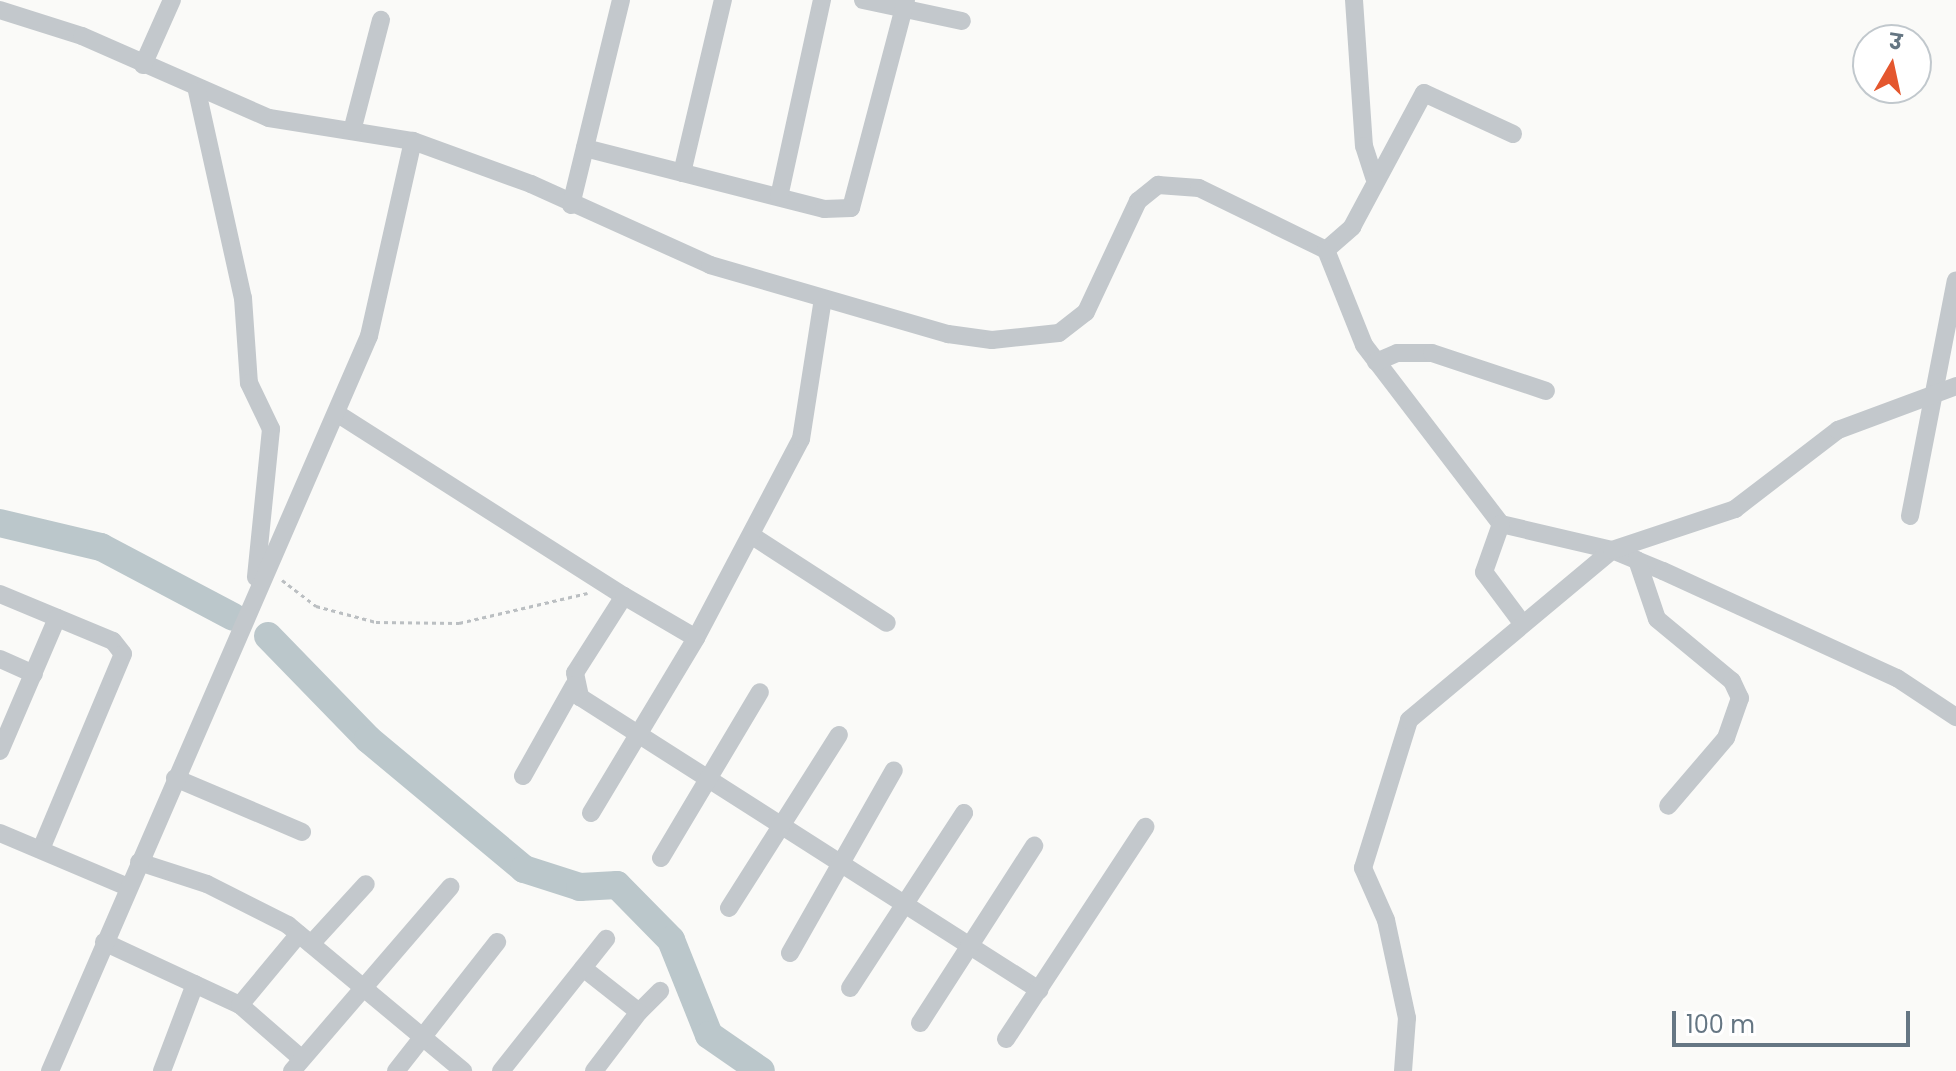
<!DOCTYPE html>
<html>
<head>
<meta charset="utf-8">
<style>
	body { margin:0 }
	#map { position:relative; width:1956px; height:1071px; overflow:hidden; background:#fafaf8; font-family:Poppins,"Noto Sans Devanagari",sans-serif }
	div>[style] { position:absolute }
	.river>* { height:28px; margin:-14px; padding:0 14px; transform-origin:14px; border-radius:14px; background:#bbc7cb }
	.path>* { height:3px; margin-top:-1.5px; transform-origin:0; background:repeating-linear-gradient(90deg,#bbbfc2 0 4px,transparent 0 8px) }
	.minor>* { height:18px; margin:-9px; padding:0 9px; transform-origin:9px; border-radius:9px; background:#c3c8cc }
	span { translate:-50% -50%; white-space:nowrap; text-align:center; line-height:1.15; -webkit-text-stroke:8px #fff; paint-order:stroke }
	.north { position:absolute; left:1852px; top:24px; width:80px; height:80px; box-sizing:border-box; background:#fff; border:2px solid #c1c8cd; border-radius:50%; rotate:9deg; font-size:22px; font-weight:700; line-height:32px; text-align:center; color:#657683 }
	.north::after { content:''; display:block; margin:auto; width:28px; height:36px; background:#e4572e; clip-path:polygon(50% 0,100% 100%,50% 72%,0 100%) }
	.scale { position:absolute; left:1672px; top:1011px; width:238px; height:36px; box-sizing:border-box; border:4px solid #657683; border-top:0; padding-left:10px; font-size:24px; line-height:28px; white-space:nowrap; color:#657683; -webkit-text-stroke:6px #fff; paint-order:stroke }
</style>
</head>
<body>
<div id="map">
	<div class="river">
		<i style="left:0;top:523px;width:104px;rotate:13.4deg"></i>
		<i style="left:101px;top:547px;width:149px;rotate:27.9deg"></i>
		<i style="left:268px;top:636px;width:144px;rotate:45.8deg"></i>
		<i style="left:368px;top:739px;width:203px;rotate:39.8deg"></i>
		<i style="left:524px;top:869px;width:59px;rotate:17.8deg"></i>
		<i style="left:580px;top:887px;width:37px;rotate:-3deg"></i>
		<i style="left:617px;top:885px;width:77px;rotate:45.5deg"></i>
		<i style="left:671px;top:940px;width:102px;rotate:68.2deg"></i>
		<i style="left:709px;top:1035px;width:63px;rotate:34.7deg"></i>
	</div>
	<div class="path">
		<i style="left:282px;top:580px;width:43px;rotate:37.4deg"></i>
		<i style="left:316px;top:606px;width:62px;rotate:14.9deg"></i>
		<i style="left:376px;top:622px;width:83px;rotate:0.7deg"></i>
		<i style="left:459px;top:623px;width:132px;rotate:-13.1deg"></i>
	</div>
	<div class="minor">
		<i style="left:863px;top:0;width:101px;rotate:12deg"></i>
		<i style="left:1354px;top:0;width:146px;rotate:86.1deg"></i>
		<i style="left:1364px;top:146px;width:33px;rotate:72deg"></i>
		<i style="left:0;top:10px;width:86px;rotate:17.6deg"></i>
		<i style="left:82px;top:36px;width:204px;rotate:23.7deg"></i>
		<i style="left:269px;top:118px;width:146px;rotate:9.1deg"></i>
		<i style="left:413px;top:141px;width:126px;rotate:20deg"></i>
		<i style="left:531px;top:184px;width:196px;rotate:24.3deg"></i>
		<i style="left:710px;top:265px;width:248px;rotate:16.2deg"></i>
		<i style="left:948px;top:334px;width:44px;rotate:7.8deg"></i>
		<i style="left:992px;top:340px;width:67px;rotate:-6deg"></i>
		<i style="left:1059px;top:333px;width:34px;rotate:-38deg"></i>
		<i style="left:1086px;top:312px;width:123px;rotate:-64.9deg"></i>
		<i style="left:1138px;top:201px;width:26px;rotate:-39deg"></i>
		<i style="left:1158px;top:185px;width:41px;rotate:4.2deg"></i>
		<i style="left:1199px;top:188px;width:141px;rotate:26deg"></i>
		<i style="left:1326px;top:250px;width:102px;rotate:68.2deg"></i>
		<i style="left:1364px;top:345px;width:225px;rotate:52.6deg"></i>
		<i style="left:1501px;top:524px;width:114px;rotate:13.2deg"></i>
		<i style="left:1612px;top:550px;width:55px;rotate:22.4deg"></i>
		<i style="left:1663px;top:571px;width:257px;rotate:24.6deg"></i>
		<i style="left:1897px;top:678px;width:71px;rotate:33.5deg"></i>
		<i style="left:143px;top:65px;width:71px;rotate:-66deg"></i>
		<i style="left:197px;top:91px;width:212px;rotate:77.5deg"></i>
		<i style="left:243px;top:298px;width:85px;rotate:86deg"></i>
		<i style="left:249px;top:383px;width:51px;rotate:64.4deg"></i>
		<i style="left:271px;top:429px;width:149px;rotate:95.8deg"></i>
		<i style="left:352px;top:131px;width:115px;rotate:-75.4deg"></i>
		<i style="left:585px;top:148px;width:247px;rotate:14.3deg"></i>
		<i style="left:824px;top:209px;width:27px;rotate:-2deg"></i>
		<i style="left:851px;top:208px;width:215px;rotate:-75.2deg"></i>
		<i style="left:682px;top:173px;width:178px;rotate:-76.7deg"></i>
		<i style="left:779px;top:197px;width:202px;rotate:-77.7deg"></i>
		<i style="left:571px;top:205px;width:211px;rotate:-76.3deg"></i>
		<i style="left:1326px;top:250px;width:35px;rotate:-41deg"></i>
		<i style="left:1352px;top:227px;width:152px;rotate:-61.8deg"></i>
		<i style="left:1424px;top:93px;width:98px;rotate:24.7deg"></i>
		<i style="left:1376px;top:362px;width:23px;rotate:-23deg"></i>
		<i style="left:1397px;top:353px;width:35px"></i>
		<i style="left:1432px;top:353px;width:120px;rotate:18.4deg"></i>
		<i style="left:338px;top:414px;width:339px;rotate:32.5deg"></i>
		<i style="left:624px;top:596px;width:91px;rotate:122.5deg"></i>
		<i style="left:575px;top:673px;width:25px;rotate:78deg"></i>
		<i style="left:580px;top:697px;width:545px;rotate:32.55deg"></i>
		<i style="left:1910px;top:516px;width:240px;rotate:-79deg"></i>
		<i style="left:1501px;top:524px;width:51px;rotate:109.5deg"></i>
		<i style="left:1484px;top:572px;width:64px;rotate:53.3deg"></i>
		<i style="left:754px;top:537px;width:158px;rotate:32.9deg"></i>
		<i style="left:1637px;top:560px;width:62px;rotate:71.3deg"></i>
		<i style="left:1657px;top:619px;width:97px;rotate:39.6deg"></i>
		<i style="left:1732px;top:681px;width:19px;rotate:65deg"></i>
		<i style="left:1740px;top:698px;width:42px;rotate:109.3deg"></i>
		<i style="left:1726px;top:738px;width:89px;rotate:130.5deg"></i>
		<i style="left:0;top:594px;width:122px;rotate:22.6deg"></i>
		<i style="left:113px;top:641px;width:16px;rotate:52deg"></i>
		<i style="left:123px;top:654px;width:212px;rotate:112.8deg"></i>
		<i style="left:624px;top:596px;width:83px;rotate:30.3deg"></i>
		<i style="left:696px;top:638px;width:225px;rotate:-62.2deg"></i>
		<i style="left:801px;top:439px;width:142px;rotate:-81.1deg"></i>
		<i style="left:0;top:659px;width:37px;rotate:24deg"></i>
		<i style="left:0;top:751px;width:145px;rotate:-66.8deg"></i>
		<i style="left:523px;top:776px;width:104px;rotate:-60.7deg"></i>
		<i style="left:175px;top:778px;width:138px;rotate:23deg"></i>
		<i style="left:591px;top:813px;width:204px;rotate:-59deg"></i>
		<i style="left:0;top:833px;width:139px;rotate:22.9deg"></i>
		<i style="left:661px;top:858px;width:193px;rotate:-59.2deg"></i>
		<i style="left:139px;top:862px;width:71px;rotate:17.9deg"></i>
		<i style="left:207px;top:884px;width:91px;rotate:26.8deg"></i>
		<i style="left:288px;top:925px;width:228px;rotate:39.8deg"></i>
		<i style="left:729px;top:908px;width:205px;rotate:-57.6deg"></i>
		<i style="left:104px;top:942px;width:150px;rotate:24.9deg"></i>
		<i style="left:240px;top:1005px;width:82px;rotate:41.1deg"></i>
		<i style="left:311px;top:944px;width:81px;rotate:-47.5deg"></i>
		<i style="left:790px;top:953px;width:210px;rotate:-60.4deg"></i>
		<i style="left:583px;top:968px;width:71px;rotate:38.2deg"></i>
		<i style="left:639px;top:1012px;width:30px;rotate:-45deg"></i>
		<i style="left:850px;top:988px;width:209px;rotate:-56.9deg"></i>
		<i style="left:240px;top:1005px;width:92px;rotate:-50.3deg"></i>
		<i style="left:920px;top:1023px;width:211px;rotate:-57.2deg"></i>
		<i style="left:1006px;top:1039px;width:254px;rotate:-56.7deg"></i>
		<i style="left:50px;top:1071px;width:801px;rotate:-66.54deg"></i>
		<i style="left:369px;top:336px;width:200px;rotate:-77.3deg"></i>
		<i style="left:162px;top:1071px;width:93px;rotate:-69.2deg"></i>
		<i style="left:292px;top:1071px;width:243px;rotate:-49.3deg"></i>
		<i style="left:396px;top:1071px;width:164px;rotate:-51.9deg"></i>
		<i style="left:501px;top:1071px;width:169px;rotate:-51.5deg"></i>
		<i style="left:594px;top:1071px;width:74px;rotate:-52.7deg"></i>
		<i style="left:1403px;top:1071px;width:53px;rotate:-85.7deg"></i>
		<i style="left:1407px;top:1018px;width:100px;rotate:-102.1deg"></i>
		<i style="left:1386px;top:920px;width:57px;rotate:-113.9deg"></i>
		<i style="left:1363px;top:868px;width:155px;rotate:-72.7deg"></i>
		<i style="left:1409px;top:720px;width:265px;rotate:-39.9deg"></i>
		<i style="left:1612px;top:550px;width:130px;rotate:-18.4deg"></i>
		<i style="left:1735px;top:509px;width:130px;rotate:-37.5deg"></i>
		<i style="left:1838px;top:430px;width:126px;rotate:-20.4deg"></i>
	</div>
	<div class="north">उ</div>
	<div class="scale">100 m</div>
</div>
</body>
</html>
